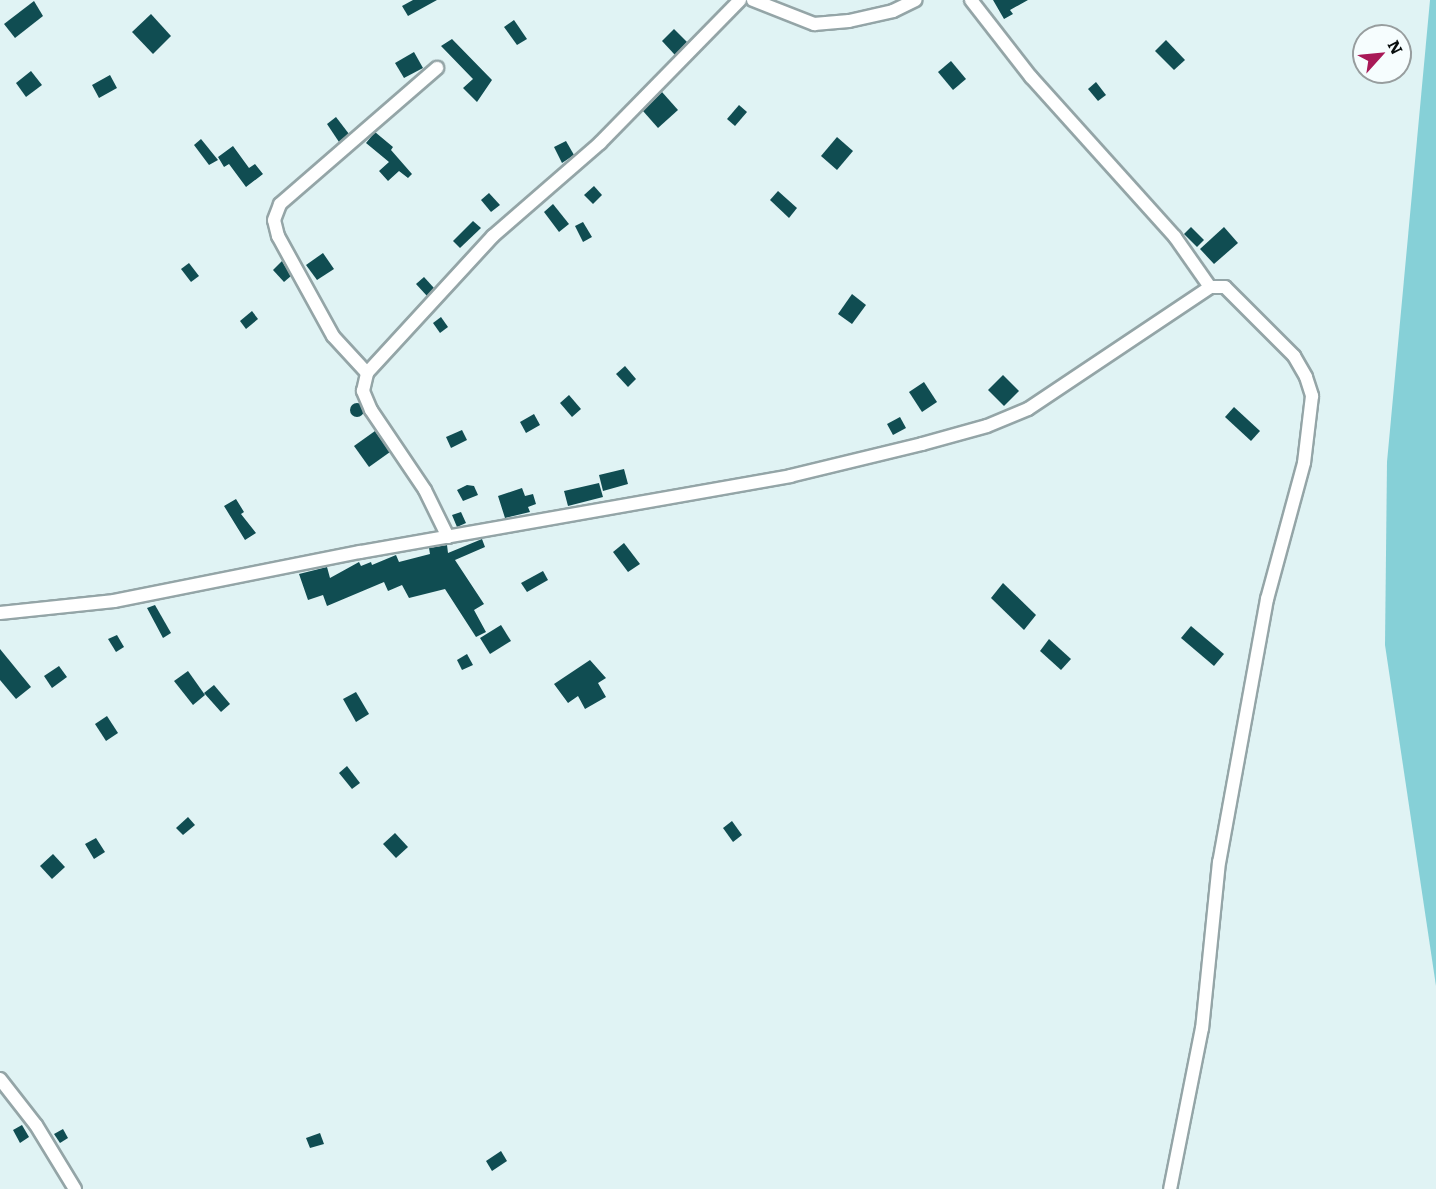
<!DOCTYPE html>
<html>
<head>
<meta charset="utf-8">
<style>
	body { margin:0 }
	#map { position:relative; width:1436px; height:1189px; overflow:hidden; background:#e0f3f4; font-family:Literata,serif }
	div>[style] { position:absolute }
	.water>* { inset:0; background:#86d0d7 }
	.building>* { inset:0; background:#104d52 }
	.round { border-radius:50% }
	.roads { filter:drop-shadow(2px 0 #94a5a7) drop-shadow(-2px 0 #94a5a7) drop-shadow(0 2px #94a5a7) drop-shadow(0 -2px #94a5a7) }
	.minor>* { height:12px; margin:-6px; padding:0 6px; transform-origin:6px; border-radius:6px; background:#fff }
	span { translate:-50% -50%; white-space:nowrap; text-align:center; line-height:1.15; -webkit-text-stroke:6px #f6fdfe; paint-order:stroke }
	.north { position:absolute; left:1352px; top:24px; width:60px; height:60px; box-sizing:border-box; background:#f6fdfe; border:2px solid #979d9e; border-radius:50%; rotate:63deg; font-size:16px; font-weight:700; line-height:24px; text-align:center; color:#080e0e }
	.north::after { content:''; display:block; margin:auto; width:21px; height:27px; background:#a81957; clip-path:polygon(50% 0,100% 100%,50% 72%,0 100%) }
</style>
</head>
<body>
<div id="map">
	<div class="water">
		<i style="clip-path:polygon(1430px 0,1436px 0,1436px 986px,1385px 645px,1387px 462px)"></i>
	</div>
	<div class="building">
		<i style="clip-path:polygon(413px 0,437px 0,408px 16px,402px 6px)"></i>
		<i style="clip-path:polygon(993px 0,1028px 0,1010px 10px,1013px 14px,1004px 19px)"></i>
		<i style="clip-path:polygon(34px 1px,43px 16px,15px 38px,4px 24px)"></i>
		<i style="clip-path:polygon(151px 14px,171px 36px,153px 54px,132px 32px)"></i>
		<i style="clip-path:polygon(514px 20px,527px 39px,517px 45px,504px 27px)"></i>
		<i style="clip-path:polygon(674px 29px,687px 42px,675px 55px,662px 41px)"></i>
		<i style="clip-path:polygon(452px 39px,492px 80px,477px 102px,463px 88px,473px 79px,441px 46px)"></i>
		<i style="clip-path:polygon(1166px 40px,1185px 60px,1174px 70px,1155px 51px)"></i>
		<i style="clip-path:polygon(414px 52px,423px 68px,404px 78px,395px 63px)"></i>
		<i style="clip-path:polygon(951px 61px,966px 79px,953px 90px,938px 72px)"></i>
		<i style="clip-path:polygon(31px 71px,42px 85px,26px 97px,16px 83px)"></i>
		<i style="clip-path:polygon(110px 75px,117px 88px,99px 98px,92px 85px)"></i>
		<i style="clip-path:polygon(1096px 82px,1106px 95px,1098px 101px,1088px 89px)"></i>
		<i style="clip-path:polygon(662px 92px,678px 110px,658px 128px,643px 111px)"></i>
		<i style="clip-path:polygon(739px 105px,747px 112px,735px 126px,727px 119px)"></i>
		<i style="clip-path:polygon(336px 117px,349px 134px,339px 142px,327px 124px)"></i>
		<i style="clip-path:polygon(375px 132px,393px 147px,391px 150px,412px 174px,408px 178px,399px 171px,388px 181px,379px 171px,389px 162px,366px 143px)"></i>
		<i style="clip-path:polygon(837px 137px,853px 151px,837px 170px,821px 156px)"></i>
		<i style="clip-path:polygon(201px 139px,218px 160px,209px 165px,194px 145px)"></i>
		<i style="clip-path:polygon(566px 141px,574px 155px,562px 163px,554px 147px)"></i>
		<i style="clip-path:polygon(233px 146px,249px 168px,255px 164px,263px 174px,246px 187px,229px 164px,224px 167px,218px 157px)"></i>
		<i style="clip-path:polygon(594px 186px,602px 195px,593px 204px,584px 195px)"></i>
		<i style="clip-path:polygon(778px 191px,797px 208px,789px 218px,770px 200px)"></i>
		<i style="clip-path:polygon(489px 193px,500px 205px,491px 212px,481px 200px)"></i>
		<i style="clip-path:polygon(553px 204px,569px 224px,559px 232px,544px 212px)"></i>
		<i style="clip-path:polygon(473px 221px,481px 228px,460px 248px,453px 241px)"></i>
		<i style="clip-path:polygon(583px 222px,592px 237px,583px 242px,575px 226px)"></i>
		<i style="clip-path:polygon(1191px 227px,1204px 240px,1197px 247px,1184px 234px)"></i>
		<i style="clip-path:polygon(1224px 227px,1238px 243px,1214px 264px,1200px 249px)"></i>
		<i style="clip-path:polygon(323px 253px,334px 269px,317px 280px,306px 265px)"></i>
		<i style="clip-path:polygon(282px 261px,291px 276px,284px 282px,273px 270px)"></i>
		<i style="clip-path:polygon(189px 263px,199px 276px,191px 282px,181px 269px)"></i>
		<i style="clip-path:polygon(424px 277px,434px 288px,427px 296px,416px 284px)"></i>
		<i style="clip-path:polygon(852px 294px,866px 305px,852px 324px,838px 314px)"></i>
		<i style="clip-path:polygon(252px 311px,258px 319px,246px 329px,240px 321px)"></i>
		<i style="clip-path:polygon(441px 317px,448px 327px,440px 333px,433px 323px)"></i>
		<i style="clip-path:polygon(625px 366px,636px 379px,628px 387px,616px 374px)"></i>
		<i style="clip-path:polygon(1003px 375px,1019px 391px,1004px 406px,988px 390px)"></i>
		<i style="clip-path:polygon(924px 382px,937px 402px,922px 412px,909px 392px)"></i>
		<i style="clip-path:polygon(569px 395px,581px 409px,572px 417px,560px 403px)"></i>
		<i class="round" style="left:350px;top:403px;width:14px;height:14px"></i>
		<i style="clip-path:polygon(1234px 407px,1260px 431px,1251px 441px,1225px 417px)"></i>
		<i style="clip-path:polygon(534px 414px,540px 425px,526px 433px,520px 422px)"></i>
		<i style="clip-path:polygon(900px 417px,906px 428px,893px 435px,887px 424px)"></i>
		<i style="clip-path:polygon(462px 430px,467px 440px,451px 448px,446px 437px)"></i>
		<i style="clip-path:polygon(375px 431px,390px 452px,369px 467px,354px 446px)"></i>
		<i style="clip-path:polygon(624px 469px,628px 484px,603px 491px,599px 475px)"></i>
		<i style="clip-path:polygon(599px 483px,603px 497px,568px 506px,564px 491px)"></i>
		<i style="clip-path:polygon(467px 485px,474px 486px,478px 495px,463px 501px,457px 490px)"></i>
		<i style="clip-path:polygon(522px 488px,525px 496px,533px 494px,536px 504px,528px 507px,530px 512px,505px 518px,498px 496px)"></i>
		<i style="clip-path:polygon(236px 499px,244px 512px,241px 514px,256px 533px,245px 540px,224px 506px)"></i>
		<i style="clip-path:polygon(461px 512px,466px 523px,457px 527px,452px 515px)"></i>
		<i style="clip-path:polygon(482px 539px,485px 547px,455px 560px,484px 604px,474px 610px,486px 632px,476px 637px,445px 589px,409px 598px,402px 585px,388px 591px,384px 582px,327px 606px,323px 595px,308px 600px,299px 574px,327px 567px,330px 578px,359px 562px,361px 566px,371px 562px,372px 565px,396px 555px,399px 562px,430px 554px,429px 548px,447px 545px,448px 553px)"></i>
		<i style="clip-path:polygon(624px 543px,640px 564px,628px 572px,613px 552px)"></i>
		<i style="clip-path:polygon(543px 571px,548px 580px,527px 592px,521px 583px)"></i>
		<i style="clip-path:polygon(1003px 583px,1036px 615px,1024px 630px,991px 598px)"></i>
		<i style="clip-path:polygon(155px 605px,171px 633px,163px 638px,147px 608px)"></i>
		<i style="clip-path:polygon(501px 625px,511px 641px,490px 654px,480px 638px)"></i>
		<i style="clip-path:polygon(1191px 626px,1224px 654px,1214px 666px,1181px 638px)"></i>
		<i style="clip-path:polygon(117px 635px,124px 647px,116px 652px,108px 639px)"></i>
		<i style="clip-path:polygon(1049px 639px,1071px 659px,1061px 670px,1040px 651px)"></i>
		<i style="clip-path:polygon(0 649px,31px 687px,16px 699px,0 680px)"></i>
		<i style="clip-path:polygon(467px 654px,473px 665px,462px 670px,457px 660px)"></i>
		<i style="clip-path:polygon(590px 660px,606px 678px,598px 683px,606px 697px,585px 709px,578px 696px,568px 703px,554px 684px)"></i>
		<i style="clip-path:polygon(59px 666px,67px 677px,52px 688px,44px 676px)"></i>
		<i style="clip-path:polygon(188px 671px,205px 695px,193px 705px,174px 681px)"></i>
		<i style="clip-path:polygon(214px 685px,230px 704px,221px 712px,204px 693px)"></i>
		<i style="clip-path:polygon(356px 692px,369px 714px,356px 722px,343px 699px)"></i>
		<i style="clip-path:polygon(107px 716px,118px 733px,106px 741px,95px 724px)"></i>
		<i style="clip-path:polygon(347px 766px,360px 783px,352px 789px,339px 773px)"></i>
		<i style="clip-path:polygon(188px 817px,195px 825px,183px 835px,176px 828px)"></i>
		<i style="clip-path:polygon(732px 821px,742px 835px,733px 842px,723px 828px)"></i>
		<i style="clip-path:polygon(395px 833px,408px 847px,396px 858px,383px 844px)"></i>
		<i style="clip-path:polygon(96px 838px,105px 852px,94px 859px,85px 844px)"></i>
		<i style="clip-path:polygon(53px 854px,65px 867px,52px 879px,40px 866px)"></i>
		<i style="clip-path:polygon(22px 1125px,29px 1137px,20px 1143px,13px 1130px)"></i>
		<i style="clip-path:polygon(63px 1129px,68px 1138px,60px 1143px,54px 1134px)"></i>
		<i style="clip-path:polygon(320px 1133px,324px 1144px,310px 1148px,306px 1138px)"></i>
		<i style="clip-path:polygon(501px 1151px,507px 1161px,492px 1171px,486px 1161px)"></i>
	</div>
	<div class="roads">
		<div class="minor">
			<i style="left:753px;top:0;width:66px;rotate:21.5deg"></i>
			<i style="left:814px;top:24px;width:35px;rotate:-5deg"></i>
			<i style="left:849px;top:21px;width:45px;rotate:-12.8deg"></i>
			<i style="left:893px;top:11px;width:25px;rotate:-26deg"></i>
			<i style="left:971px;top:0;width:98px;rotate:52.1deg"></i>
			<i style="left:1031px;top:77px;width:215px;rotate:48deg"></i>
			<i style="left:1175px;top:237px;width:61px;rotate:55deg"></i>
			<i style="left:367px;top:373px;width:50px;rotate:-132.6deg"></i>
			<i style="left:333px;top:336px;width:114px;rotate:-118.8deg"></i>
			<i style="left:278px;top:236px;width:16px;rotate:-104deg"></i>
			<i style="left:274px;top:220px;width:17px;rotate:-69deg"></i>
			<i style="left:280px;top:204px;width:208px;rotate:-40.9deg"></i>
			<i style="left:448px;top:537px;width:52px;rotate:-116.1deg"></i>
			<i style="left:425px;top:490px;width:97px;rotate:-124deg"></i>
			<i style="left:371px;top:410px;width:21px;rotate:-113deg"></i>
			<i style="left:363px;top:391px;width:18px;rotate:-77deg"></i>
			<i style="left:367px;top:373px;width:186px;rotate:-47.4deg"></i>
			<i style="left:493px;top:236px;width:142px;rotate:-41deg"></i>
			<i style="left:600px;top:143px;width:200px;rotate:-45.6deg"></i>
			<i style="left:0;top:613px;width:115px;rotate:-6deg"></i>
			<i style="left:114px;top:601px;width:251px;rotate:-11.3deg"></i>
			<i style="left:360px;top:552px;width:437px;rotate:-10deg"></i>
			<i style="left:790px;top:476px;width:136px;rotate:-13.6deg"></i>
			<i style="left:922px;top:444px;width:67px;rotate:-15.5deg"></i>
			<i style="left:987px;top:426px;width:44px;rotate:-22.5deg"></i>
			<i style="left:1028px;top:409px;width:219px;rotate:-33.8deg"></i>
			<i style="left:1210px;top:287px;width:15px"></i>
			<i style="left:1225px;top:287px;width:98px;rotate:45deg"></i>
			<i style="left:1294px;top:356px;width:24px;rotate:60deg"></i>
			<i style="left:1306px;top:377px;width:20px;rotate:72deg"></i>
			<i style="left:1312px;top:396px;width:67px;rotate:96.8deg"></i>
			<i style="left:1304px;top:463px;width:141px;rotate:105.2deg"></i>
			<i style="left:1267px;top:599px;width:267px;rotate:100.3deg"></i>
			<i style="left:1219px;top:862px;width:167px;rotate:95.8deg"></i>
			<i style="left:1202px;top:1028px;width:164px;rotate:101.2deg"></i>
			<i style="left:0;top:1079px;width:58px;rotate:52deg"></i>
			<i style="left:36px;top:1125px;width:75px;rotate:58.6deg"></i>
		</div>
	</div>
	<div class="north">N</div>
</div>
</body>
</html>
